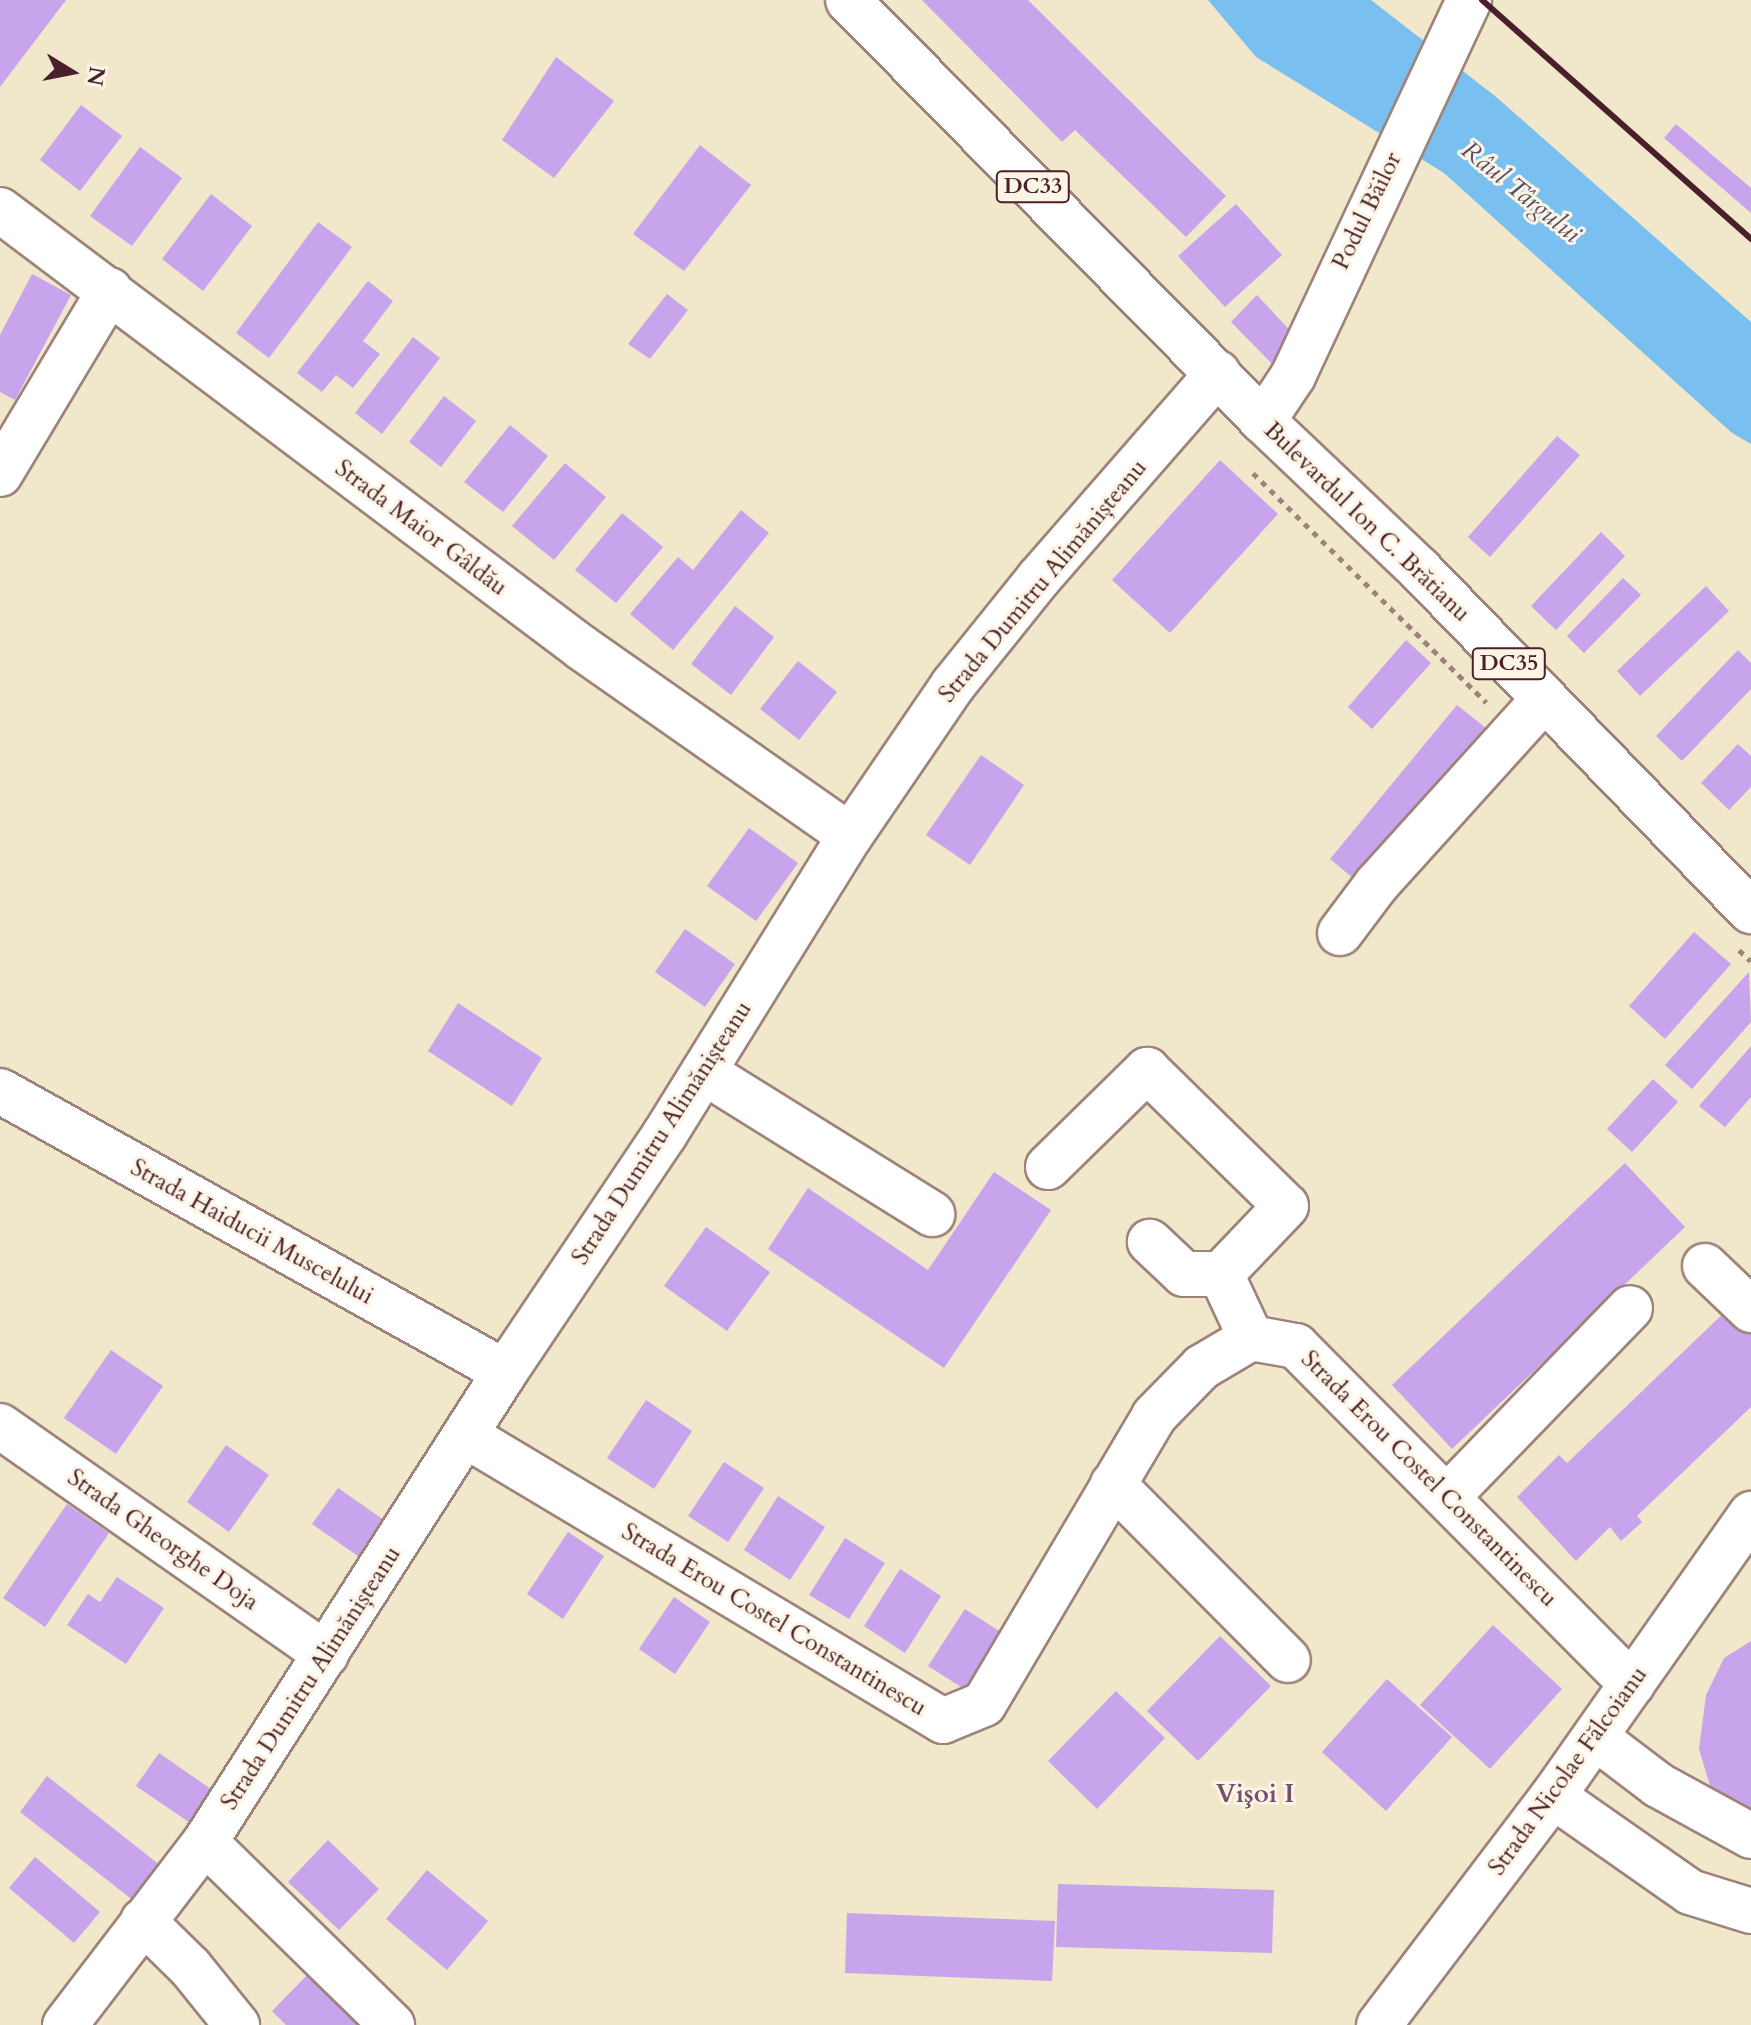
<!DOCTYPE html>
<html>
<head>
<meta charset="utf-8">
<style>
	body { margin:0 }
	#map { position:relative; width:1751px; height:2025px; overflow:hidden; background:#f1e7ca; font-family:Cardo,serif }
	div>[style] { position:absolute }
	.water>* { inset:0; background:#79c0f1 }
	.building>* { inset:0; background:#c8a4ec }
	.path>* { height:5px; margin-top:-2.5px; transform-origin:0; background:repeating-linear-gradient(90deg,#9e837a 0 6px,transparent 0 12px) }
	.roads { filter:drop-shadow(2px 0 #9e837a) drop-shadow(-2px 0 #9e837a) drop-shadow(0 2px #9e837a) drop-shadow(0 -2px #9e837a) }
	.minor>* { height:44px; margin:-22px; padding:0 22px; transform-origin:22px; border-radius:22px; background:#fff }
	.highway>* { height:44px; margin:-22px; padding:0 22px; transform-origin:22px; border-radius:22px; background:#fff }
	.rail>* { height:6px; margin:-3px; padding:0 3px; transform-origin:3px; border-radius:3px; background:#4a1f2b }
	span { translate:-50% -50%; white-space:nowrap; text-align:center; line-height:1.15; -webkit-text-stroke:6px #fcf5e5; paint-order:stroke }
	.shield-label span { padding:2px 6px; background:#fcf5e5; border:2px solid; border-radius:6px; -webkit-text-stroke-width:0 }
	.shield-label { font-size:22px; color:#4a1f2b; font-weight:700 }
	.street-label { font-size:24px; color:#4a1f2b }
	.water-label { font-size:26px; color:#584f66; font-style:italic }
	.neighbourhood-label { font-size:26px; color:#764e6f; font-weight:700 }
	.north { position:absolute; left:32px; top:32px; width:80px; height:80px; -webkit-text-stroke:6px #fcf5e5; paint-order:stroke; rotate:100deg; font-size:22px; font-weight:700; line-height:32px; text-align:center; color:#4a1f2b }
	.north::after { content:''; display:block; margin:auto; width:28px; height:36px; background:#4a1f2b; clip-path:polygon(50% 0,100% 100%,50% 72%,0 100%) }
</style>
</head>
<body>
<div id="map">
	<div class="water">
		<i style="clip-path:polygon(1208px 0,1371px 0,1495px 96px,1751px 322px,1751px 444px,1732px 433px,1444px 173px,1256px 57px)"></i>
	</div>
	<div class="building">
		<i style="clip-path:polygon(0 0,66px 0,0 87px)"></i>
		<i style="clip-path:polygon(922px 0,1028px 0,1226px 196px,1186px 237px,1075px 130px,1062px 142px)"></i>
		<i style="clip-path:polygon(556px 57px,614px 101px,554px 178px,502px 140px)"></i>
		<i style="clip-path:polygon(81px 105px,122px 136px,80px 191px,40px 160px)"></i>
		<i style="clip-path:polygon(1676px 124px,1751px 188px,1751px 213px,1664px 138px)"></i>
		<i style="clip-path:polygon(700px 145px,751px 185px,684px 271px,633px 234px)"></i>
		<i style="clip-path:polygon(140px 147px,182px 178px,132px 246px,90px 216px)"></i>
		<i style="clip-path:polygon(211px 194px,252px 226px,203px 291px,162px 259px)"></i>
		<i style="clip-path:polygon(1236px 204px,1282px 255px,1225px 307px,1178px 256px)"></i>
		<i style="clip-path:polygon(318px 222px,352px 247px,269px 358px,236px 333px)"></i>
		<i style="clip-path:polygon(32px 274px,71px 295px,15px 400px,0 392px,0 335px)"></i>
		<i style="clip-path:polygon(368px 281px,393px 301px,363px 341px,380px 354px,353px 388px,336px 375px,322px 392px,297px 373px)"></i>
		<i style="clip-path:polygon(667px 294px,688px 310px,650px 359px,628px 344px)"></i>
		<i style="clip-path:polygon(1257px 295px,1298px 339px,1279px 371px,1231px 322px)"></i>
		<i style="clip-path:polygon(413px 337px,440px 358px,382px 434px,355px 413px)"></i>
		<i style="clip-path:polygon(444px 396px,476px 421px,441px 467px,409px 442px)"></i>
		<i style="clip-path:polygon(510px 425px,548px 456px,503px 512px,464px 482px)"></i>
		<i style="clip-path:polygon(1557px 436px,1580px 455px,1490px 557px,1468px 537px)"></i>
		<i style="clip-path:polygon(1220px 460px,1278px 514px,1170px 633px,1112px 580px)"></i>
		<i style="clip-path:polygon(565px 463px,606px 497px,554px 560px,512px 526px)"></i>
		<i style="clip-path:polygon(741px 510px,769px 533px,673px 650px,630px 614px,678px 557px,693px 570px)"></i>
		<i style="clip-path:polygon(622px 513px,663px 547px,616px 603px,575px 570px)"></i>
		<i style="clip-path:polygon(1601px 532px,1625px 556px,1556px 630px,1531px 606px)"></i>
		<i style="clip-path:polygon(1623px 578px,1641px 595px,1584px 653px,1567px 636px)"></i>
		<i style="clip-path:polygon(1706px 586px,1729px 611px,1640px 696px,1617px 671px)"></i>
		<i style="clip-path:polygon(735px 606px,774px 637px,731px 695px,691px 664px)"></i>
		<i style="clip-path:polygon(1406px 640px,1431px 663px,1372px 729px,1348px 707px)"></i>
		<i style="clip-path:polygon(1738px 650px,1751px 663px,1751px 689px,1682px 761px,1656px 736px)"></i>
		<i style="clip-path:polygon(798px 661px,837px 692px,799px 740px,760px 709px)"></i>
		<i style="clip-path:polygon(1457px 705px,1487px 729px,1360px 884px,1330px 859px)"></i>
		<i style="clip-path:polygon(1738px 744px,1751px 756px,1751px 787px,1729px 810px,1701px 783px)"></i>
		<i style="clip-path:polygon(981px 755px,1024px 785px,970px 865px,926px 835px)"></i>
		<i style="clip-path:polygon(749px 828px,798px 863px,756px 921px,707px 886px)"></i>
		<i style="clip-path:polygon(685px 929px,735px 964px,705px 1007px,655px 972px)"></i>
		<i style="clip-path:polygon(1694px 932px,1731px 964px,1665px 1039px,1629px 1006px)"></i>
		<i style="clip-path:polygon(1749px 972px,1751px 1022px,1692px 1089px,1665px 1065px)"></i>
		<i style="clip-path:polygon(458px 1003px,542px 1058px,512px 1106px,428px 1051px)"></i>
		<i style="clip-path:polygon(1751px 1046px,1751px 1097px,1725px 1127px,1699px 1106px)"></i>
		<i style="clip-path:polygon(1653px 1079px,1678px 1102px,1632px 1152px,1607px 1129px)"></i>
		<i style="clip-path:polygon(1625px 1163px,1685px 1227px,1452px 1449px,1392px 1385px)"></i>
		<i style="clip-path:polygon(994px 1172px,1051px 1210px,944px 1368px,768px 1249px,808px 1188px,928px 1270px)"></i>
		<i style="clip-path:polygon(706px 1227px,770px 1272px,727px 1331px,664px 1286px)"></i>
		<i style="clip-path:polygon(1728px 1309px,1751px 1333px,1751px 1407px,1637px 1516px,1642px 1522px,1621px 1541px,1610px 1527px,1576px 1561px,1517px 1497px,1559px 1455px,1567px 1463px)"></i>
		<i style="clip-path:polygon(111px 1350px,163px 1386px,116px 1454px,64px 1418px)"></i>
		<i style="clip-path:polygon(646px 1400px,692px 1431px,654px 1489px,607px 1458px)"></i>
		<i style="clip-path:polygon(226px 1445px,269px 1475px,229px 1532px,187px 1502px)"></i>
		<i style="clip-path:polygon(724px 1462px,764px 1488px,728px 1542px,688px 1516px)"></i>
		<i style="clip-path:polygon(338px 1488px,394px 1527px,368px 1563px,312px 1524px)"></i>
		<i style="clip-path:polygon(778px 1496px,825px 1527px,790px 1580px,744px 1550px)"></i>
		<i style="clip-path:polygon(67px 1504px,109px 1533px,45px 1627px,3px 1598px)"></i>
		<i style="clip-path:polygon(568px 1532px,604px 1556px,563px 1619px,527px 1594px)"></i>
		<i style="clip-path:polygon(845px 1538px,885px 1563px,849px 1619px,809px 1595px)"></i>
		<i style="clip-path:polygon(900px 1569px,941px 1596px,905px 1653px,864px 1626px)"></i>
		<i style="clip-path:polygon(117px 1577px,164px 1608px,126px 1664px,67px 1625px,88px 1594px,100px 1602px)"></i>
		<i style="clip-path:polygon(674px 1597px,710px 1622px,675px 1674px,639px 1649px)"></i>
		<i style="clip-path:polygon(965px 1609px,1010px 1638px,974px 1695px,928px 1666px)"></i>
		<i style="clip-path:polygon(1493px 1625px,1562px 1689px,1490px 1769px,1420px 1705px)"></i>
		<i style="clip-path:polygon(1220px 1636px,1271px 1686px,1198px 1761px,1147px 1711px)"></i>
		<i style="clip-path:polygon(1751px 1641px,1751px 1821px,1711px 1789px,1699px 1749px,1706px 1695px,1724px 1658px)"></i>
		<i style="clip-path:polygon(1387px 1679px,1452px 1737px,1386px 1811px,1322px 1752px)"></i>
		<i style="clip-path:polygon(1116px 1691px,1165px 1738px,1097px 1809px,1048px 1761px)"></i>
		<i style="clip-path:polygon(159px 1753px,224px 1798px,202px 1831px,136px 1786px)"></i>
		<i style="clip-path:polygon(47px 1776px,161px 1866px,134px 1901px,20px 1812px)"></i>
		<i style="clip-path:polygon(328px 1840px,379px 1889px,339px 1930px,288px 1882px)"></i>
		<i style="clip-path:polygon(35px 1857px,100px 1912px,74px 1943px,9px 1888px)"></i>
		<i style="clip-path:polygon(427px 1870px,488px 1921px,447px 1970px,386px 1919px)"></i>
		<i style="clip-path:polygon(1058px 1884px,1274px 1890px,1272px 1953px,1056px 1947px)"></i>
		<i style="clip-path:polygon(847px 1913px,1055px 1921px,1052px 1981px,845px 1973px)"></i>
		<i style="clip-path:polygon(313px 1969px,364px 2021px,360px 2025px,286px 2025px,272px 2011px)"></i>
	</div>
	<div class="path">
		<i style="left:1253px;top:473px;width:327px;rotate:44.5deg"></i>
		<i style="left:1739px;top:950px;width:16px;rotate:43deg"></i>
	</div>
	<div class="roads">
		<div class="minor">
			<i style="left:0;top:210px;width:728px;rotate:36.96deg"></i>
			<i style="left:582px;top:648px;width:327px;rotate:35deg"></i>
			<i style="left:1263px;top:421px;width:54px;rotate:-56.3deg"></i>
			<i style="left:1293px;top:376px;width:415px;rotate:-64.9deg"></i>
			<i style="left:0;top:474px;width:214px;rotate:-59.1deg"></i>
			<i style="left:1340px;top:933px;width:60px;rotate:-53.1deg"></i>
			<i style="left:1376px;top:885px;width:249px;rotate:-47.9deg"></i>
			<i style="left:704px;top:1072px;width:269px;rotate:31.9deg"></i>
			<i style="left:0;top:1091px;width:578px;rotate:29.09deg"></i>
			<i style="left:1048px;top:1167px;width:139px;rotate:-44.4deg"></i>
			<i style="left:1147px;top:1070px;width:194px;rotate:44.4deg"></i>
			<i style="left:1286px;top:1206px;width:94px;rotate:133.7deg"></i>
			<i style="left:1221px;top:1274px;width:37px;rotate:180deg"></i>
			<i style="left:1184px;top:1274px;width:47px;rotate:-136.7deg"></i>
			<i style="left:1705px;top:1266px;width:64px;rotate:43.7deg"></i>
			<i style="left:1221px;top:1274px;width:71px;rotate:64.9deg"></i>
			<i style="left:0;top:1426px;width:398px;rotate:35deg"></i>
			<i style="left:465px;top:1435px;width:557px;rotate:30.89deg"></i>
			<i style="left:943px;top:1721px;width:44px;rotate:-22.5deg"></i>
			<i style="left:984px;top:1704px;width:334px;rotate:-59.4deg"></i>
			<i style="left:1154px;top:1416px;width:69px;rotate:-45.6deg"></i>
			<i style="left:1202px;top:1367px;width:57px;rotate:-30.6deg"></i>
			<i style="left:1251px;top:1338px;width:46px;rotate:10.1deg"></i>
			<i style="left:1296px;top:1346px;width:477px;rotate:45.2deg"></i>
			<i style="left:1113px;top:1484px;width:248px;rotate:45.2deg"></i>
			<i style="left:1449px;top:1495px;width:260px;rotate:-45.9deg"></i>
			<i style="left:1595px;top:1737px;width:79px;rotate:37.3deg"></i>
			<i style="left:1658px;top:1785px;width:106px;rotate:28.7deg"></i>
			<i style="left:1553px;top:1796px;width:167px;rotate:35deg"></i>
			<i style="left:1690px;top:1892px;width:64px;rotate:17.3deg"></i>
			<i style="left:205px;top:1842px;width:262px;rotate:44.4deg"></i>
			<i style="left:143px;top:1921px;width:66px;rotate:44.4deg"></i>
			<i style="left:190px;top:1967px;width:75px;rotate:51deg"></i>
			<i style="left:65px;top:2025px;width:230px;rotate:-52.6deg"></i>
			<i style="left:205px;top:1842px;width:558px;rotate:-57.45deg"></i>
			<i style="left:505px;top:1372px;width:287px;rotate:-56.1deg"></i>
			<i style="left:665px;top:1134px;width:351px;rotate:-58.2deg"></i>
			<i style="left:850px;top:836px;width:183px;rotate:-55.7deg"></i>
			<i style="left:953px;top:685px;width:137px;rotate:-51.2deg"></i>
			<i style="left:1039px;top:578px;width:272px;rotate:-48.9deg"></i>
			<i style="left:1379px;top:2025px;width:288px;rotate:-52.8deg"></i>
			<i style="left:1553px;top:1796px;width:345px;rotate:-54.9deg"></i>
		</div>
		<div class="highway">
			<i style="left:848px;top:0;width:591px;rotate:45.41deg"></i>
			<i style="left:1263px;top:421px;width:216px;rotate:43.5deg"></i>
			<i style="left:1420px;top:570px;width:475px;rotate:45.9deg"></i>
		</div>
	</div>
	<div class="rail">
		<i style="left:1482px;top:0;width:360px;rotate:41.6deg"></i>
	</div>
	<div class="shield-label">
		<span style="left:1033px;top:187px">DC33</span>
		<span style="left:1509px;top:664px">DC35</span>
	</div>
	<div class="street-label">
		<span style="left:1367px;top:211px;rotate:-64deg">Podul Băilor</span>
		<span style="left:1367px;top:522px;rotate:44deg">Bulevardul Ion C. Brătianu</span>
		<span style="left:421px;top:528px;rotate:37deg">Strada Maior Gâldău</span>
		<span style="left:1043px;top:581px;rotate:-50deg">Strada Dumitru Alimănișteanu</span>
		<span style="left:662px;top:1133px;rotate:-57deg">Strada Dumitru Alimănișteanu</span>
		<span style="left:252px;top:1232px;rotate:29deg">Strada Haiducii Muscelului</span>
		<span style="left:1429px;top:1479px;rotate:45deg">Strada Erou Costel Constantinescu</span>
		<span style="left:163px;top:1540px;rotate:35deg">Strada Gheorghe Doja</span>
		<span style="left:774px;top:1620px;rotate:31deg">Strada Erou Costel Constantinescu</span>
		<span style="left:311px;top:1678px;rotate:-57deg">Strada Dumitru Alimănișteanu</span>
		<span style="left:1568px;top:1771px;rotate:-54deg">Strada Nicolae Fălcoianu</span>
	</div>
	<div class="water-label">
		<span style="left:1521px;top:192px;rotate:39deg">Râul Târgului</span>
	</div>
	<div class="neighbourhood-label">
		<span style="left:1255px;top:1794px">Vişoi I</span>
	</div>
	<div class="north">N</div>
</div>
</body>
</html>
